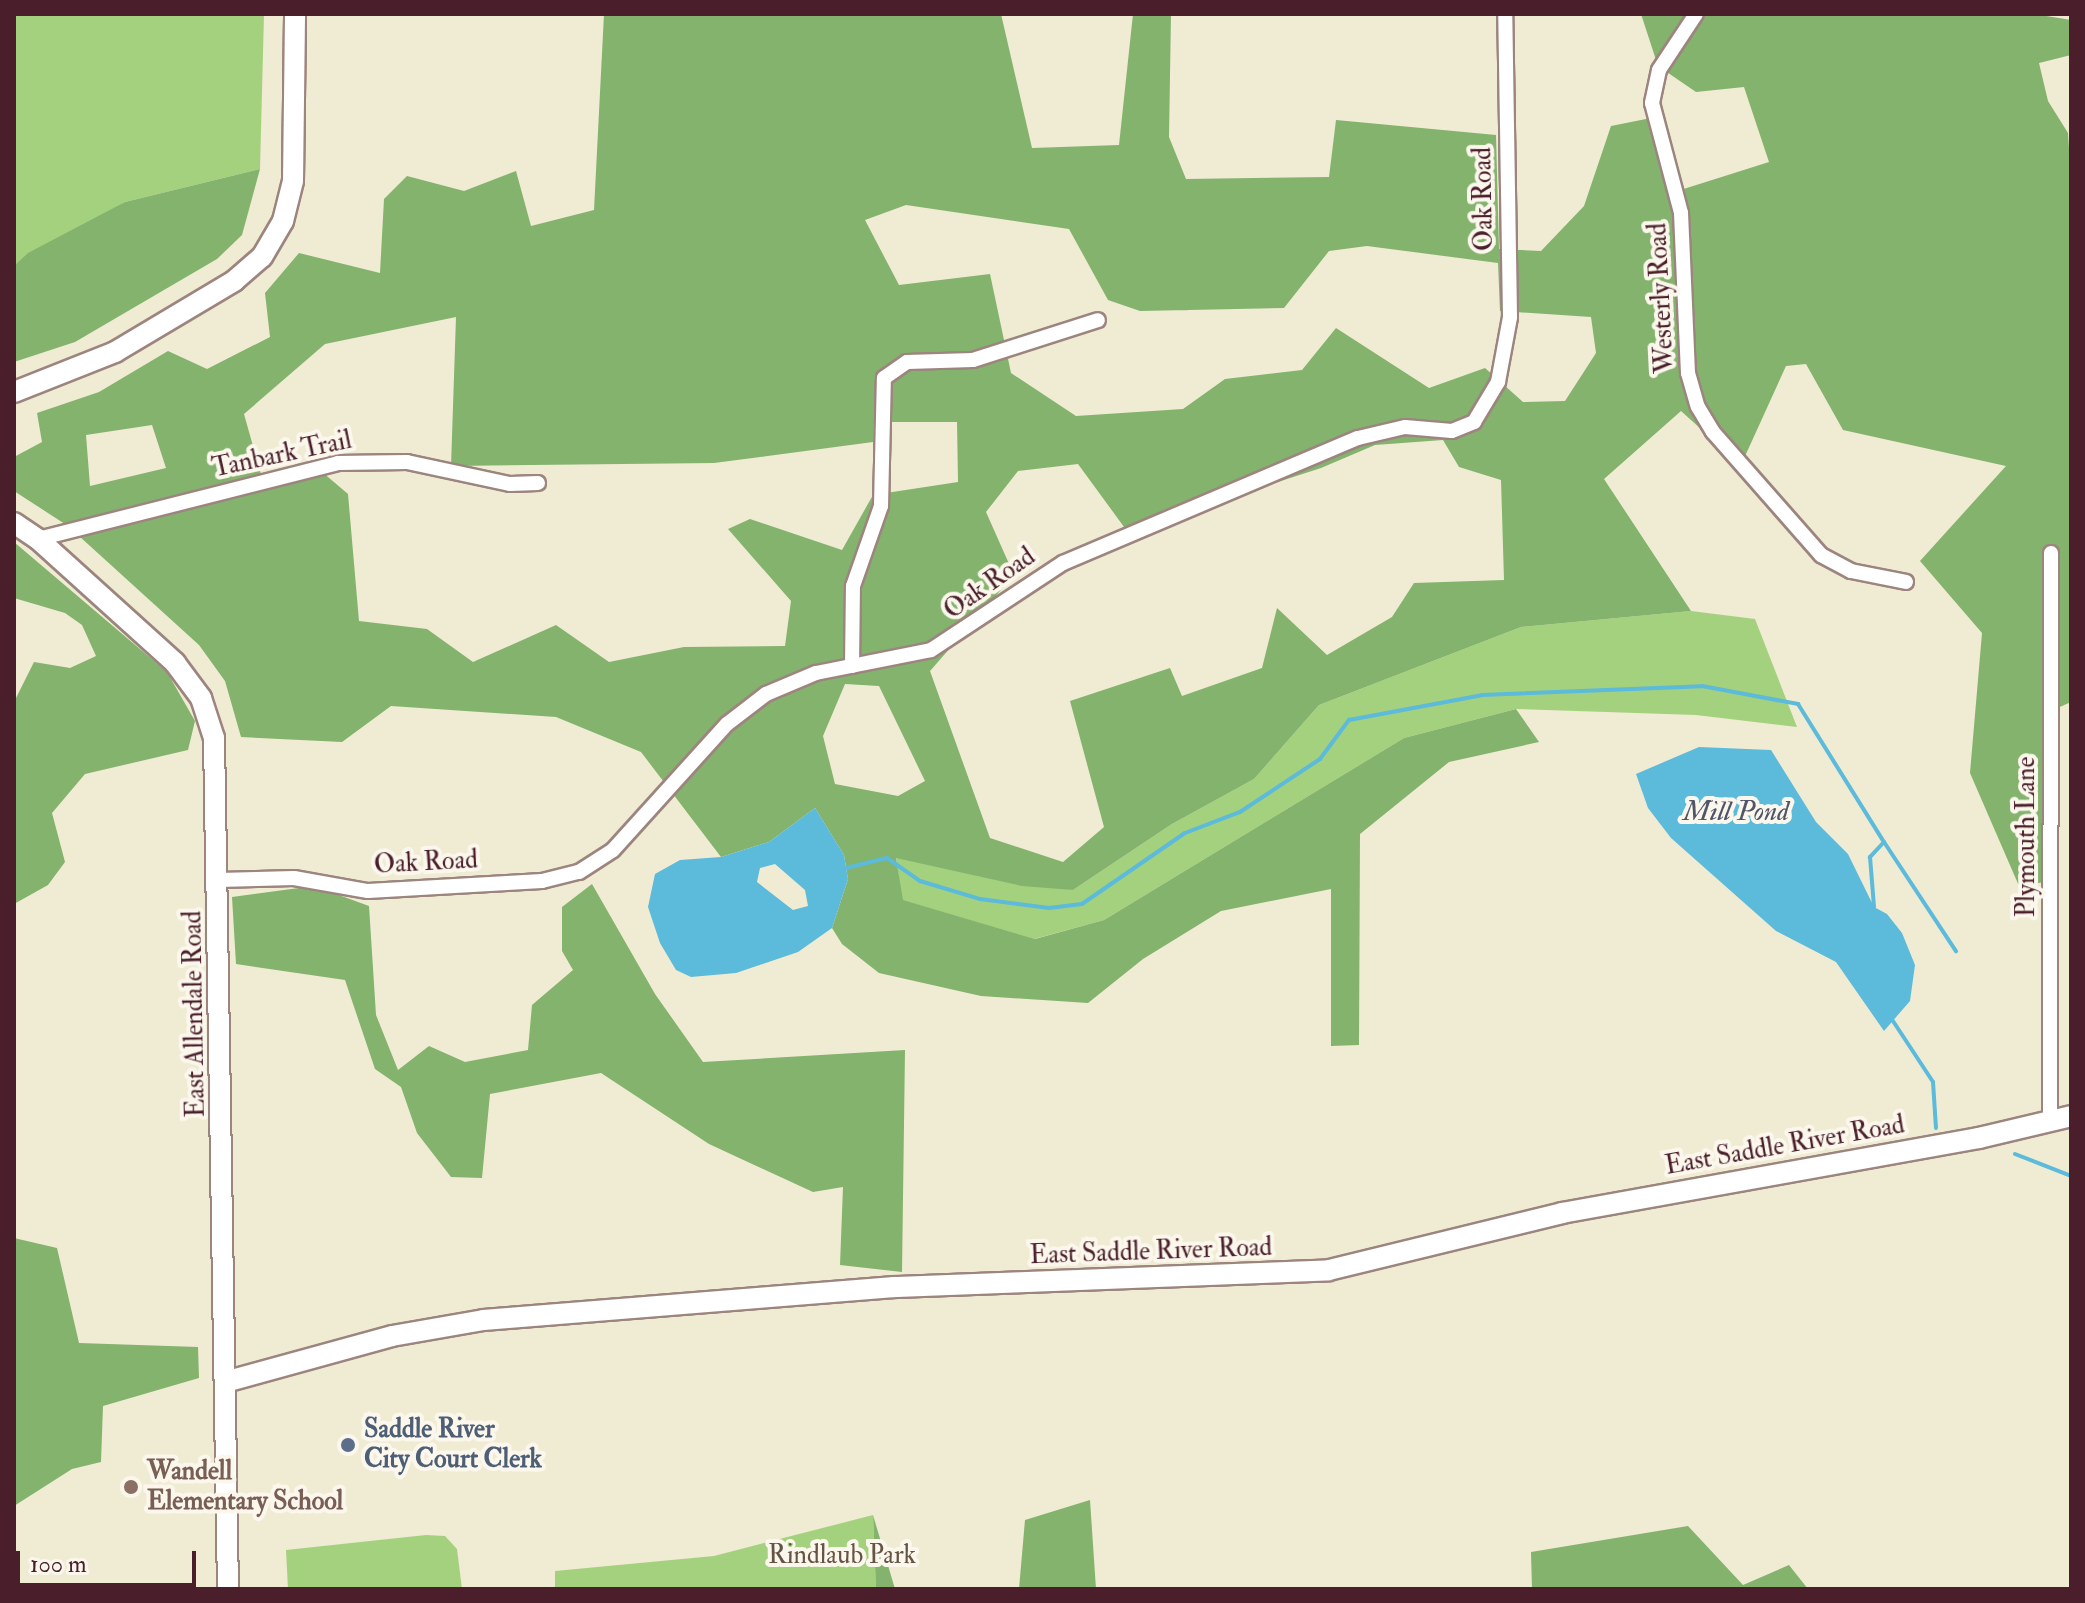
<!DOCTYPE html>
<html>
<head>
<meta charset="utf-8">
<style>
	body { margin:0 }
	#map { position:relative; width:2085px; height:1603px; overflow:hidden; background:#f0ebd3; font-family:"IM FELL Double Pica",serif }
	div>[style] { position:absolute }
	.green>* { inset:0; background:#a4d17e }
	.forest>* { inset:0; background:#83b36d }
	.water>* { inset:0; background:#5cbadb }
	.stream>* { height:4px; margin:-2px; padding:0 2px; transform-origin:2px; border-radius:2px; background:#5cbadb }
	.roads { filter:drop-shadow(2px 0 #9d857f) drop-shadow(-2px 0 #9d857f) drop-shadow(0 2px #9d857f) drop-shadow(0 -2px #9d857f) }
	.street>* { height:14px; margin:-7px; padding:0 7px; transform-origin:7px; border-radius:7px; background:#fff }
	.secondary>* { height:20px; margin:-10px; padding:0 10px; transform-origin:10px; border-radius:10px; background:#fff }
	.dots>* { width:22px; height:22px; translate:-50% -50%; box-sizing:border-box; border:4px solid #fbf7ec; border-radius:50% }
	span { translate:-50% -50%; white-space:nowrap; text-align:center; line-height:1.15; -webkit-text-stroke:8px #fbf7ec; paint-order:stroke }
	.street-label { font-size:26px; color:#4a1f2b }
	.service-label { font-size:26px; color:#4e5e75; font-weight:700 }
	.left { translate:0 -50%; text-align:left }
	.education-label { font-size:26px; color:#785e54; font-weight:700 }
	.park-label { font-size:26px; color:#655444 }
	.water-label { font-size:28px; color:#505569; font-style:italic }
	.frame { position:absolute; inset:0; border:16px solid #4a1f2b; pointer-events:none }
	.scale { position:absolute; left:16px; top:1551px; width:180px; height:36px; box-sizing:border-box; border:4px solid #4a1f2b; border-top:0; padding-left:10px; font-size:24px; line-height:28px; white-space:nowrap; color:#4a1f2b; -webkit-text-stroke:6px #fbf7ec; paint-order:stroke }
</style>
</head>
<body>
<div id="map">
	<div class="green">
		<i style="clip-path:polygon(14px 14px,264px 14px,260px 169px,125px 202px,14px 266px)"></i>
		<i style="clip-path:polygon(1691px 611px,1755px 619px,1797px 727px,1696px 715px,1516px 709px,1404px 738px,1104px 920px,1034px 939px,902px 900px,896px 857px,1073px 890px,1172px 824px,1254px 779px,1319px 705px,1521px 627px)"></i>
		<i style="clip-path:polygon(873px 1515px,876px 1589px,555px 1589px,555px 1571px,714px 1556px)"></i>
		<i style="clip-path:polygon(426px 1535px,445px 1536px,457px 1549px,462px 1589px,288px 1589px,286px 1550px)"></i>
	</div>
	<div class="forest">
		<i style="clip-path:polygon(evenodd,604px 14px,1001px 14px,1032px 148px,1119px 145px,1133px 14px,1171px 14px,1169px 137px,1186px 179px,1329px 177px,1336px 120px,1496px 135px,1499px 249px,1541px 251px,1584px 206px,1611px 126px,1651px 118px,1671px 193px,1769px 162px,1744px 87px,1696px 92px,1658px 66px,1641px 14px,2034px 14px,2071px 20px,2071px 55px,2039px 63px,2048px 101px,2068px 133px,2071px 179px,2071px 702px,2042px 715px,2045px 882px,2019px 886px,1970px 773px,1982px 633px,1920px 561px,2006px 466px,1843px 430px,1806px 364px,1786px 366px,1741px 465px,1681px 411px,1604px 479px,1691px 611px,1521px 627px,1319px 705px,1254px 779px,1172px 824px,1073px 890px,1022px 886px,896px 858px,903px 900px,1035px 939px,1104px 920px,1404px 738px,1516px 709px,1539px 742px,1449px 762px,1360px 834px,1359px 1045px,1331px 1046px,1331px 889px,1221px 911px,1143px 959px,1088px 1003px,981px 996px,879px 973px,842px 944px,832px 928px,848px 879px,844px 855px,815px 808px,769px 842px,721px 857px,641px 752px,556px 717px,391px 706px,342px 742px,241px 737px,225px 681px,199px 645px,68px 526px,14px 491px,14px 457px,42px 442px,37px 413px,99px 392px,168px 351px,207px 369px,270px 337px,265px 293px,299px 253px,380px 273px,384px 199px,407px 176px,464px 191px,516px 171px,531px 226px,594px 210px,604px 14px,906px 205px,1069px 229px,1108px 300px,1140px 311px,1284px 308px,1329px 251px,1367px 246px,1498px 263px,1500px 311px,1591px 317px,1596px 353px,1565px 401px,1523px 402px,1485px 368px,1429px 388px,1336px 328px,1302px 370px,1225px 379px,1183px 409px,1076px 416px,1011px 373px,990px 274px,899px 285px,865px 220px,906px 205px,604px 14px,456px 317px,451px 466px,714px 463px,873px 442px,874px 422px,957px 422px,958px 482px,873px 495px,842px 550px,750px 519px,728px 529px,791px 601px,785px 646px,684px 647px,609px 662px,556px 625px,473px 662px,427px 629px,359px 621px,348px 494px,315px 466px,262px 478px,244px 414px,325px 344px,456px 317px,604px 14px,152px 425px,166px 468px,90px 486px,86px 435px,152px 425px,604px 14px,1443px 440px,1459px 467px,1501px 480px,1504px 580px,1414px 583px,1392px 617px,1327px 655px,1277px 608px,1262px 668px,1182px 696px,1170px 668px,1070px 701px,1104px 827px,1063px 862px,990px 838px,930px 671px,1014px 575px,986px 512px,1018px 471px,1078px 464px,1127px 531px,1321px 468px,1375px 445px,1443px 440px,604px 14px,845px 684px,879px 686px,925px 781px,898px 796px,835px 784px,823px 736px,845px 684px)"></i>
		<i style="clip-path:polygon(260px 169px,242px 235px,217px 259px,75px 342px,14px 362px,14px 266px,28px 253px,125px 202px)"></i>
		<i style="clip-path:polygon(14px 542px,167px 672px,195px 721px,188px 750px,85px 774px,52px 813px,65px 862px,48px 885px,14px 904px,14px 702px,34px 662px,70px 668px,96px 656px,82px 625px,65px 613px,14px 598px)"></i>
		<i style="clip-path:polygon(592px 884px,655px 994px,703px 1062px,905px 1050px,902px 1272px,840px 1265px,843px 1187px,813px 1192px,709px 1144px,601px 1073px,490px 1094px,482px 1178px,451px 1177px,417px 1133px,401px 1087px,375px 1069px,345px 980px,236px 964px,232px 897px,314px 886px,369px 906px,376px 1015px,398px 1070px,429px 1046px,465px 1062px,528px 1050px,532px 1005px,573px 970px,562px 951px,562px 907px)"></i>
		<i style="clip-path:polygon(14px 1238px,57px 1248px,79px 1343px,198px 1347px,199px 1378px,103px 1406px,101px 1462px,72px 1469px,14px 1506px)"></i>
		<i style="clip-path:polygon(1090px 1500px,1096px 1589px,1019px 1589px,1025px 1520px)"></i>
		<i style="clip-path:polygon(873px 1515px,895px 1589px,876px 1589px)"></i>
		<i style="clip-path:polygon(1688px 1526px,1743px 1585px,1789px 1565px,1808px 1589px,1532px 1589px,1531px 1552px)"></i>
	</div>
	<div class="water">
		<i style="clip-path:polygon(1699px 747px,1771px 750px,1816px 822px,1848px 854px,1874px 907px,1887px 914px,1902px 933px,1915px 965px,1910px 1001px,1884px 1031px,1836px 962px,1776px 931px,1671px 838px,1648px 808px,1636px 774px)"></i>
		<i style="clip-path:polygon(evenodd,815px 808px,844px 855px,848px 879px,832px 928px,798px 952px,736px 973px,691px 977px,676px 970px,660px 943px,648px 907px,655px 874px,680px 860px,721px 857px,769px 842px,815px 808px,775px 864px,805px 890px,808px 906px,793px 910px,757px 882px,760px 868px,775px 864px)"></i>
	</div>
	<div class="stream">
		<i style="left:1884px;top:842px;width:131px;rotate:56.6deg"></i>
		<i style="left:846px;top:868px;width:42px;rotate:-13.7deg"></i>
		<i style="left:887px;top:858px;width:40px;rotate:34.9deg"></i>
		<i style="left:920px;top:881px;width:63px;rotate:16.7deg"></i>
		<i style="left:980px;top:899px;width:70px;rotate:7.4deg"></i>
		<i style="left:1049px;top:908px;width:33px;rotate:-7deg"></i>
		<i style="left:1082px;top:904px;width:125px;rotate:-34.6deg"></i>
		<i style="left:1185px;top:833px;width:59px;rotate:-20.9deg"></i>
		<i style="left:1240px;top:812px;width:96px;rotate:-33.5deg"></i>
		<i style="left:1320px;top:759px;width:49px;rotate:-53.4deg"></i>
		<i style="left:1349px;top:720px;width:135px;rotate:-10.6deg"></i>
		<i style="left:1482px;top:695px;width:220px;rotate:-2.3deg"></i>
		<i style="left:1702px;top:686px;width:98px;rotate:10.6deg"></i>
		<i style="left:1798px;top:704px;width:163px;rotate:58.1deg"></i>
		<i style="left:1884px;top:842px;width:21px;rotate:133deg"></i>
		<i style="left:1870px;top:857px;width:50px;rotate:85.4deg"></i>
		<i style="left:1893px;top:1021px;width:73px;rotate:56.7deg"></i>
		<i style="left:1933px;top:1082px;width:46px;rotate:86.3deg"></i>
		<i style="left:2015px;top:1154px;width:60px;rotate:21.4deg"></i>
	</div>
	<div class="roads">
		<div class="street">
			<i style="left:1696px;top:14px;width:67px;rotate:123.5deg"></i>
			<i style="left:1659px;top:70px;width:34px;rotate:102deg"></i>
			<i style="left:1652px;top:103px;width:114px;rotate:75.2deg"></i>
			<i style="left:1681px;top:213px;width:160px;rotate:87.5deg"></i>
			<i style="left:1688px;top:373px;width:35px;rotate:74deg"></i>
			<i style="left:1698px;top:407px;width:29px;rotate:59deg"></i>
			<i style="left:1713px;top:432px;width:164px;rotate:48.7deg"></i>
			<i style="left:1821px;top:555px;width:34px;rotate:28deg"></i>
			<i style="left:1851px;top:571px;width:56px;rotate:11.3deg"></i>
			<i style="left:38px;top:539px;width:309px;rotate:-14.2deg"></i>
			<i style="left:338px;top:463px;width:69px;rotate:-0.8deg"></i>
			<i style="left:407px;top:462px;width:105px;rotate:12.1deg"></i>
			<i style="left:510px;top:484px;width:28px;rotate:-2deg"></i>
			<i style="left:852px;top:666px;width:80px;rotate:-89.3deg"></i>
			<i style="left:853px;top:586px;width:85px;rotate:-70.7deg"></i>
			<i style="left:881px;top:506px;width:128px;rotate:-88.7deg"></i>
			<i style="left:884px;top:378px;width:28px;rotate:-35deg"></i>
			<i style="left:907px;top:362px;width:66px;rotate:-1.7deg"></i>
			<i style="left:973px;top:360px;width:131px;rotate:-17.7deg"></i>
			<i style="left:219px;top:880px;width:75px;rotate:-1.5deg"></i>
			<i style="left:294px;top:878px;width:75px;rotate:10deg"></i>
			<i style="left:368px;top:891px;width:174px;rotate:-3.3deg"></i>
			<i style="left:542px;top:881px;width:38px;rotate:-14deg"></i>
			<i style="left:579px;top:872px;width:40px;rotate:-32.9deg"></i>
			<i style="left:613px;top:850px;width:170px;rotate:-47.9deg"></i>
			<i style="left:727px;top:724px;width:49px;rotate:-37.6deg"></i>
			<i style="left:766px;top:694px;width:54px;rotate:-22.8deg"></i>
			<i style="left:816px;top:673px;width:117px;rotate:-11.3deg"></i>
			<i style="left:931px;top:650px;width:158px;rotate:-33.4deg"></i>
			<i style="left:1063px;top:563px;width:320px;rotate:-23deg"></i>
			<i style="left:1358px;top:438px;width:48px;rotate:-13.2deg"></i>
			<i style="left:1405px;top:427px;width:47px;rotate:4.9deg"></i>
			<i style="left:1452px;top:431px;width:24px;rotate:-22deg"></i>
			<i style="left:1474px;top:422px;width:47px;rotate:-59deg"></i>
			<i style="left:1498px;top:382px;width:66px;rotate:-79.5deg"></i>
			<i style="left:1510px;top:317px;width:303px;rotate:-90.9deg"></i>
			<i style="left:2050px;top:1122px;width:569px;rotate:-89.9deg"></i>
		</div>
		<div class="secondary">
			<i style="left:14px;top:392px;width:109px;rotate:-21.6deg"></i>
			<i style="left:115px;top:352px;width:139px;rotate:-30.8deg"></i>
			<i style="left:234px;top:281px;width:37px;rotate:-41deg"></i>
			<i style="left:262px;top:257px;width:42px;rotate:-59.7deg"></i>
			<i style="left:283px;top:221px;width:41px;rotate:-76deg"></i>
			<i style="left:293px;top:181px;width:167px;rotate:-89.3deg"></i>
			<i style="left:14px;top:523px;width:29px;rotate:34deg"></i>
			<i style="left:38px;top:539px;width:185px;rotate:42.1deg"></i>
			<i style="left:175px;top:663px;width:44px;rotate:53.4deg"></i>
			<i style="left:201px;top:698px;width:42px;rotate:72deg"></i>
			<i style="left:214px;top:738px;width:851px;rotate:89.06deg"></i>
			<i style="left:225px;top:1382px;width:173px;rotate:-15.4deg"></i>
			<i style="left:392px;top:1336px;width:93px;rotate:-9.9deg"></i>
			<i style="left:484px;top:1320px;width:411px;rotate:-4.6deg"></i>
			<i style="left:894px;top:1287px;width:435px;rotate:-2.2deg"></i>
			<i style="left:1329px;top:1270px;width:240px;rotate:-13.7deg"></i>
			<i style="left:1562px;top:1213px;width:424px;rotate:-10.2deg"></i>
			<i style="left:1979px;top:1138px;width:95px;rotate:-13.4deg"></i>
		</div>
	</div>
	<div class="dots">
		<i style="left:348px;top:1445px;background:#5c6f8a"></i>
		<i style="left:131px;top:1487px;background:#8d6e63"></i>
	</div>
	<div class="street-label">
		<span style="left:1484px;top:199px;rotate:-91deg">Oak Road</span>
		<span style="left:1662px;top:298px;rotate:-93deg">Westerly Road</span>
		<span style="left:282px;top:455px;rotate:-12deg">Tanbark Trail</span>
		<span style="left:990px;top:584px;rotate:-35deg">Oak Road</span>
		<span style="left:2027px;top:837px;rotate:-90deg">Plymouth Lane</span>
		<span style="left:426px;top:863px;rotate:-3deg">Oak Road</span>
		<span style="left:195px;top:1014px;rotate:-91deg">East Allendale Road</span>
		<span style="left:1785px;top:1146px;rotate:-10deg">East Saddle River Road</span>
		<span style="left:1151px;top:1252px;rotate:-2deg">East Saddle River Road</span>
	</div>
	<div class="service-label">
		<span class="left" style="left:364px;top:1445px">Saddle River<br>City Court Clerk</span>
	</div>
	<div class="education-label">
		<span class="left" style="left:147px;top:1487px">Wandell<br>Elementary School</span>
	</div>
	<div class="park-label">
		<span style="left:842px;top:1556px">Rindlaub Park</span>
	</div>
	<div class="water-label">
		<span style="left:1736px;top:812px">Mill Pond</span>
	</div>
	<div class="frame"></div>
	<div class="scale">100 m</div>
</div>
</body>
</html>
